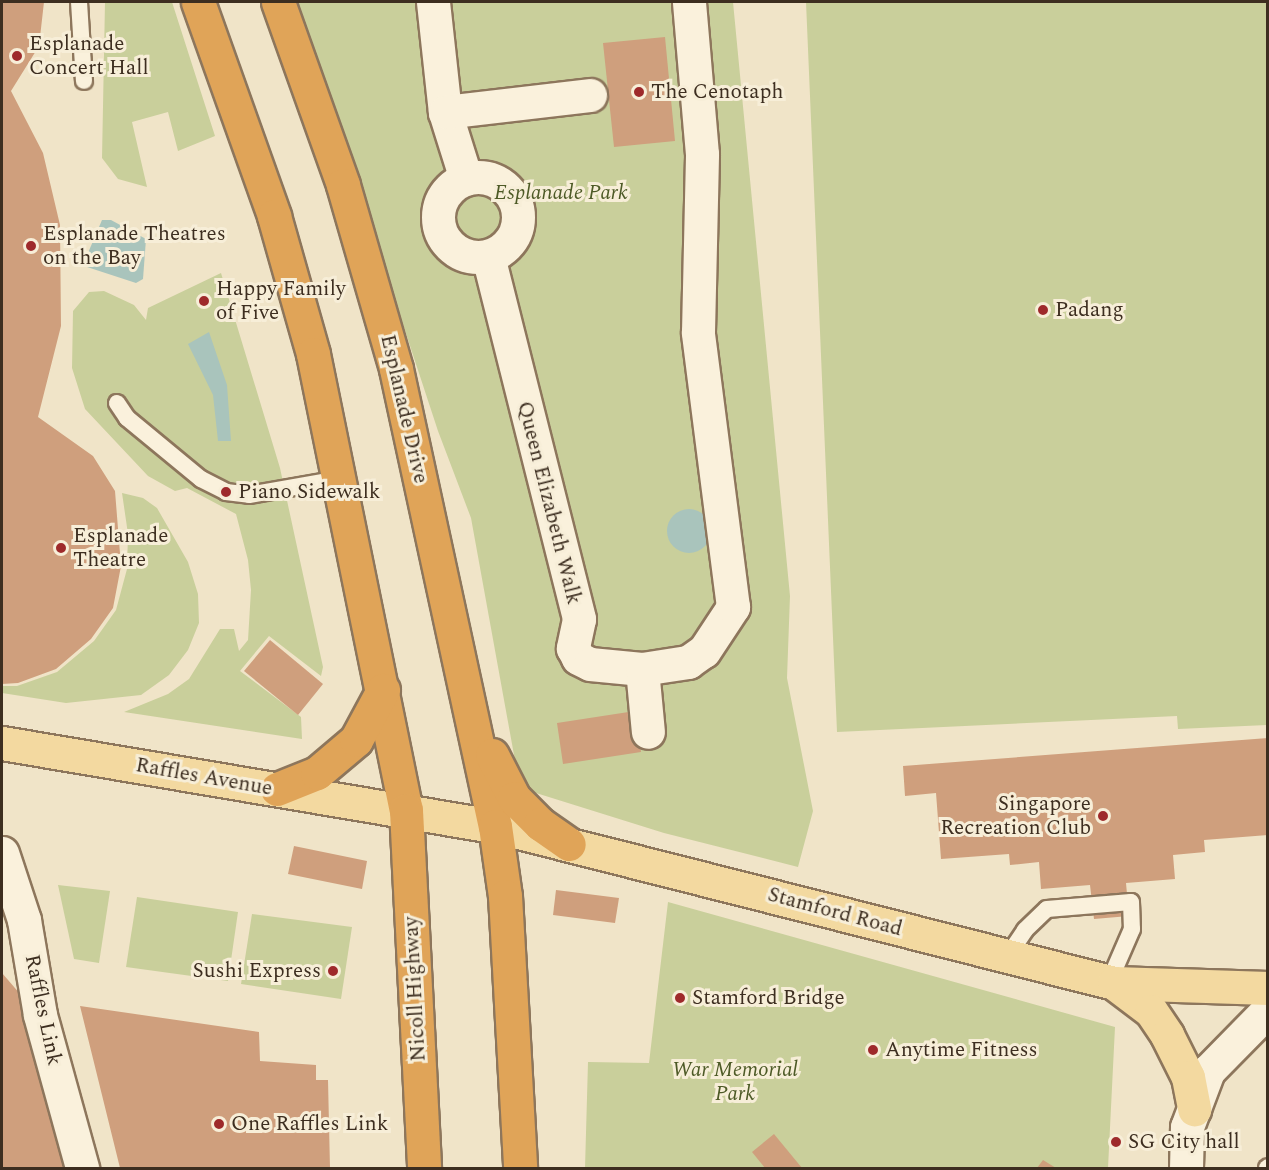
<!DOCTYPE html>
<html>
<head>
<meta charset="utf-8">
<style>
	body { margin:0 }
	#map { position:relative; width:1269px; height:1170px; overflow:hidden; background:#f0e4c8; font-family:Spectral,serif }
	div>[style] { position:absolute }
	.green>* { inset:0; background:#c9cf9b }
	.water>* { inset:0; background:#a9c4bc }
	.round { border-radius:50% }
	.building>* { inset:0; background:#cf9f7d }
	.roads { filter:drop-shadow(2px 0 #8d765c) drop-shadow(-2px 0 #8d765c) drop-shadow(0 2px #8d765c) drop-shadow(0 -2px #8d765c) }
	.lane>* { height:16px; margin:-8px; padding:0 8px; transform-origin:8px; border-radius:8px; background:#faf1dc }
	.street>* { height:33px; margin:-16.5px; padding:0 16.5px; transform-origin:16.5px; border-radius:16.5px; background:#faf1dc }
	.street>.ring { margin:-16.5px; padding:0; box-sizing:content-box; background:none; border:33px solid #faf1dc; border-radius:50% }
	.secondary>* { height:33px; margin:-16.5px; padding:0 16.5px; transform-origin:16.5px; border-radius:16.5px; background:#faf1dc }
	.primary>* { height:33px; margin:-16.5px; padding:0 16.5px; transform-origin:16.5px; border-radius:16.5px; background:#f3d9a0 }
	.highway>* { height:33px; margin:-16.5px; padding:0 16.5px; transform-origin:16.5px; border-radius:16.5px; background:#e0a458 }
	.dots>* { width:16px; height:16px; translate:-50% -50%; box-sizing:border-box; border:3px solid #f7eed8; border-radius:50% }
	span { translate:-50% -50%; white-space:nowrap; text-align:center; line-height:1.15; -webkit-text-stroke:6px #f7eed8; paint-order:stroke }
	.poi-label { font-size:21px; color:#3d2e20 }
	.left { translate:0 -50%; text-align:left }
	.right { translate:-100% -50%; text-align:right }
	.park-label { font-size:21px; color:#4d5a26; font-style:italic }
	.street-label { font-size:21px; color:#3d2e20 }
	.frame { position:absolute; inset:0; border:3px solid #3d2e20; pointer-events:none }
</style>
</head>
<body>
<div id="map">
	<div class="green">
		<i style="clip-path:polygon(105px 2px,172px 2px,215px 136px,178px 151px,168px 112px,132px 122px,147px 187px,118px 179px,102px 158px)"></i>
		<i style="clip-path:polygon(297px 2px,733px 2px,790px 596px,787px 678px,813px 811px,798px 867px,664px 833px,520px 788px,471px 518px,438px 431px)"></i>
		<i style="clip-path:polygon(806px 2px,1267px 2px,1267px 725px,1178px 729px,1177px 716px,837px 732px)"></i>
		<i style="clip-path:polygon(221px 273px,280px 468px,323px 667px,321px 676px,269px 636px,240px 671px,301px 717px,302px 739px,124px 712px,168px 694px,189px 679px,220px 629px,234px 629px,239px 651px,248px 640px,251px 590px,248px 560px,236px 514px,187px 488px,175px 491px,148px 476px,85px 409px,72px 368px,73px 311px,89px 292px,104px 291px,134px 305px,146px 320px,148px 308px)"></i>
		<i style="clip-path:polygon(122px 493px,143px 498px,157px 508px,188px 562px,198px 594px,199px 623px,188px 650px,169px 675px,141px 695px,66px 703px,2px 693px,2px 686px,17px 686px,57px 672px,94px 641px,116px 610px,127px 569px,128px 534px)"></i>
		<i style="clip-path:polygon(58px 885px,110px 891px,99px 963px,74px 959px)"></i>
		<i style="clip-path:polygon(137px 897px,238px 912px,228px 981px,126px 967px)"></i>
		<i style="clip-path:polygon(668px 902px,1115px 1027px,1108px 1168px,585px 1168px,588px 1062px,649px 1063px)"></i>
		<i style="clip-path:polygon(252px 914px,352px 927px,341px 999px,241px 984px)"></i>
	</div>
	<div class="water">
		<i style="clip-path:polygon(102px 220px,111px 220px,146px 239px,143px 279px,136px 283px,87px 267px,85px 260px)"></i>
		<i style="clip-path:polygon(209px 332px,227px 385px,231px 441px,218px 441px,213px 395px,188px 344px)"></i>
		<i class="round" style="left:667px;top:509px;width:44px;height:44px"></i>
	</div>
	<div class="building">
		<i style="clip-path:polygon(2px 2px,44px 2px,39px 46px,11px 91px,43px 153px,60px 225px,61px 326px,38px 417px,93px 456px,115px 491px,121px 566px,113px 608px,91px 639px,56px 669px,18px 683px,2px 684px)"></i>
		<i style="clip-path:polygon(665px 37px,675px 141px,614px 147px,603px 43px)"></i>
		<i style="clip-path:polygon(270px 640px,323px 684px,298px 715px,244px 671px)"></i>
		<i style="clip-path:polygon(635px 711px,641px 752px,563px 764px,557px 723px)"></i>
		<i style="clip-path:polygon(1268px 738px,1268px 835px,1204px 840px,1205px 852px,1173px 855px,1175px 879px,1126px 883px,1129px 916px,1094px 919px,1090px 885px,1041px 889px,1039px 862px,1010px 865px,1009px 854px,941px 859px,936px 793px,905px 796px,903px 766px)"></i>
		<i style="clip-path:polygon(294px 846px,367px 861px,362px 889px,288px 874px)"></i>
		<i style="clip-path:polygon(556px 890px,619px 898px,615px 923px,553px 915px)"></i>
		<i style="clip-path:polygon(2px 973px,21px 995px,66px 1168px,2px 1168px)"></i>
		<i style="clip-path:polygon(80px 1006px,259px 1032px,260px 1061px,316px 1065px,316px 1080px,328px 1080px,330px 1168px,120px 1168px)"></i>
		<i style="clip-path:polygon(774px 1134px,802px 1168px,765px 1168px,752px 1152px)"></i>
		<i style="clip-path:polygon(1043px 1160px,1056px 1168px,1037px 1168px)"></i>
	</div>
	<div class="roads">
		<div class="lane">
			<i style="left:79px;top:2px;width:79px;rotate:86.4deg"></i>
			<i style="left:117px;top:403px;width:18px;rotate:56deg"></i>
			<i style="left:127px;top:418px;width:96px;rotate:39.5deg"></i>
			<i style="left:201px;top:479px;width:28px;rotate:27deg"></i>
			<i style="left:226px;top:492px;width:23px;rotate:7deg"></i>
			<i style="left:249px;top:495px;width:91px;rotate:-10.1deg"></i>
			<i style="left:1007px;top:957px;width:32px;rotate:-56deg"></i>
			<i style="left:1025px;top:930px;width:30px;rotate:-44deg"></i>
			<i style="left:1047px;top:909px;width:84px;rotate:-4.8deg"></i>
			<i style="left:1131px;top:902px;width:27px;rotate:88deg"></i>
			<i style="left:1132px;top:929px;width:58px;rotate:113.5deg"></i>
			<i style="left:1267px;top:1168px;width:1px;rotate:-45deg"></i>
		</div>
		<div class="street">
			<i style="left:433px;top:2px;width:111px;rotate:83.8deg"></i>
			<i style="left:445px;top:112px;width:70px;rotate:72.6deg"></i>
			<i style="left:445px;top:112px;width:146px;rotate:-6.7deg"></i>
			<i class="ring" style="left:438px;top:177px;width:47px;height:47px"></i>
			<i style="left:488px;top:256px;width:374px;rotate:75.9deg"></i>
			<i style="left:579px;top:619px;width:30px;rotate:102deg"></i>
			<i style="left:573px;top:648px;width:11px;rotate:63deg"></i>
			<i style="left:578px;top:658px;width:13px;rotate:27deg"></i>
			<i style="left:590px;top:664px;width:52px;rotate:5.5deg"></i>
			<i style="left:642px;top:669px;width:63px;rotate:84.6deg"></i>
			<i style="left:642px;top:669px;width:47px;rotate:-8.7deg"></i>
			<i style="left:688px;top:662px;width:19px;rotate:-35deg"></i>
			<i style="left:704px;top:651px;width:53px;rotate:-56.6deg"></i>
			<i style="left:733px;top:607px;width:277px;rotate:-97.3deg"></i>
			<i style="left:698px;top:332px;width:178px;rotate:-88.7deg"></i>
			<i style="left:702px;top:154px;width:153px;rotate:-94.9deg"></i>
			<i style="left:2px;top:853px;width:71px;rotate:71.8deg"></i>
			<i style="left:24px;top:920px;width:96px;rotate:80.4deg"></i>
			<i style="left:40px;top:1015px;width:159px;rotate:74.6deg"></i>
		</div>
		<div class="secondary">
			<i style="left:1186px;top:1168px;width:41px;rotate:-88.6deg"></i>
			<i style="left:1187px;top:1127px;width:60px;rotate:-69.4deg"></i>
			<i style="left:1208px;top:1071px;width:86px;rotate:-45.5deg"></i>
		</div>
		<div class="primary">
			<i style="left:2px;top:743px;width:500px;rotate:9.6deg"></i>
			<i style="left:495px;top:826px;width:639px;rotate:14.23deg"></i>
			<i style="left:1114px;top:983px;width:154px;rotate:1.9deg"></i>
			<i style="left:1114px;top:983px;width:46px;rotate:37.1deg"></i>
			<i style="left:1151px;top:1011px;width:29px;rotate:56deg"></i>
			<i style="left:1167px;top:1035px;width:47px;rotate:63.4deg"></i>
			<i style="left:1188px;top:1077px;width:33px;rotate:79deg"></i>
		</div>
		<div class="highway">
			<i style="left:198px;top:2px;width:227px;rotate:70.4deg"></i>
			<i style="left:274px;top:216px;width:143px;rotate:74.2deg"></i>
			<i style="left:313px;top:354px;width:465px;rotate:78.5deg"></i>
			<i style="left:406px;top:810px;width:358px;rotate:87.1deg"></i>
			<i style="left:278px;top:2px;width:194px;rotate:70.4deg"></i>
			<i style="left:343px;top:185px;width:191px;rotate:73.9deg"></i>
			<i style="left:396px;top:369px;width:468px;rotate:77.8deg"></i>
			<i style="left:495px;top:826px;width:71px;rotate:81.9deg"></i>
			<i style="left:505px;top:896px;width:272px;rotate:86.8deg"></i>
			<i style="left:492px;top:755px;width:48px;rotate:62.9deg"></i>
			<i style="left:514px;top:798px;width:37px;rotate:45deg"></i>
			<i style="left:540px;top:824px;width:35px;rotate:35deg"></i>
			<i style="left:277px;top:789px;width:43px;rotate:-21.8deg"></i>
			<i style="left:317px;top:773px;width:51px;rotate:-40.2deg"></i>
			<i style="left:356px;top:740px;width:57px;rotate:-61.6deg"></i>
		</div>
	</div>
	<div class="dots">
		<i style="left:17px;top:56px;background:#9e2a2b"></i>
		<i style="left:639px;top:92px;background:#9e2a2b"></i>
		<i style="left:31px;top:246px;background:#9e2a2b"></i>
		<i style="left:204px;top:301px;background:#9e2a2b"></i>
		<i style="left:1043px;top:310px;background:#9e2a2b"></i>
		<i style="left:226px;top:492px;background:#9e2a2b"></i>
		<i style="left:61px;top:548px;background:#9e2a2b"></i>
		<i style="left:1103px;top:816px;background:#9e2a2b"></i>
		<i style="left:333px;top:971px;background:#9e2a2b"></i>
		<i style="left:680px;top:998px;background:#9e2a2b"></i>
		<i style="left:873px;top:1050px;background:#9e2a2b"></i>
		<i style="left:219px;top:1124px;background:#9e2a2b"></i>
		<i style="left:1116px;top:1142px;background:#9e2a2b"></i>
	</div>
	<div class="poi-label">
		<span class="left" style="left:29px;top:56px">Esplanade<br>Concert Hall</span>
		<span class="left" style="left:651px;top:92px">The Cenotaph</span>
		<span class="left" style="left:43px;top:246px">Esplanade Theatres<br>on the Bay</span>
		<span class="left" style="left:216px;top:301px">Happy Family<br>of Five</span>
		<span class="left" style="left:1055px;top:310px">Padang</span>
		<span class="left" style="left:238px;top:492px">Piano Sidewalk</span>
		<span class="left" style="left:73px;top:548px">Esplanade<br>Theatre</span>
		<span class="right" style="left:1091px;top:816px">Singapore<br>Recreation Club</span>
		<span class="right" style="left:321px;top:971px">Sushi Express</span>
		<span class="left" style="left:692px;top:998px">Stamford Bridge</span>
		<span class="left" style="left:885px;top:1050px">Anytime Fitness</span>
		<span class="left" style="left:231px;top:1124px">One Raffles Link</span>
		<span class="left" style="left:1128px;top:1142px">SG City hall</span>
	</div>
	<div class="park-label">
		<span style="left:561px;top:193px">Esplanade Park</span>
		<span style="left:735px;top:1082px">War Memorial<br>Park</span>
	</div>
	<div class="street-label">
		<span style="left:404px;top:409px;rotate:77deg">Esplanade Drive</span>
		<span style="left:549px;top:503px;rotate:76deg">Queen Elizabeth Walk</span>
		<span style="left:204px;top:777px;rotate:10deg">Raffles Avenue</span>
		<span style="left:835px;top:912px;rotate:15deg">Stamford Road</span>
		<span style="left:415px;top:989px;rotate:-93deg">Nicoll Highway</span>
		<span style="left:43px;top:1010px;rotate:78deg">Raffles Link</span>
	</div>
	<div class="frame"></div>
</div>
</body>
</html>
